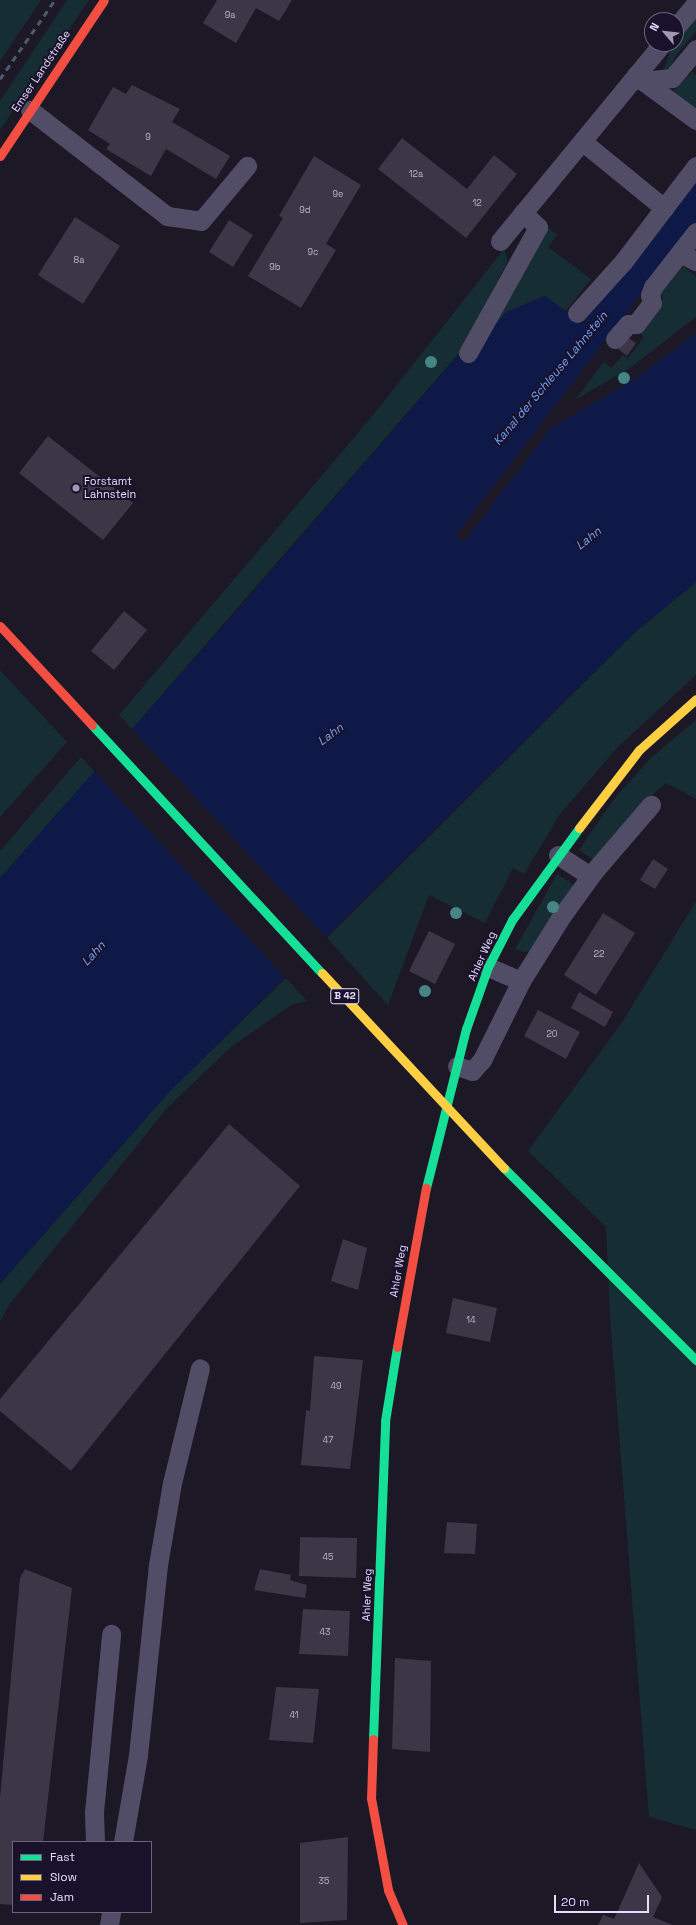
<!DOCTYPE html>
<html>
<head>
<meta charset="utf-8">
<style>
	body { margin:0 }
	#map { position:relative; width:696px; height:1925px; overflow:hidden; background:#1c1825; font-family:"Space Grotesk",sans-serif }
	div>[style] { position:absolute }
	.green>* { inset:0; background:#162e33 }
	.water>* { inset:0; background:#0e1947 }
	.pier>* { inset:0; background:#1c1825 }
	.building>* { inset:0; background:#3c3646 }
	.lane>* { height:19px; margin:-9.5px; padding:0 9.5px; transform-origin:9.5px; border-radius:9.5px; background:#524d66 }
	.fast>* { height:9px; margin:-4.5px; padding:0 4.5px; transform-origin:4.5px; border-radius:4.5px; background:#16e098 }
	.slow>* { height:9px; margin:-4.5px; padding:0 4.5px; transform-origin:4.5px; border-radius:4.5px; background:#ffcf43 }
	.jam>* { height:9px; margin:-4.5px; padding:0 4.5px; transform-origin:4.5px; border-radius:4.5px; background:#f24e42 }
	.rail>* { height:3px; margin-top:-1.5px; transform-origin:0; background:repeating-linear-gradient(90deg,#4c596f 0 6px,transparent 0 11px) }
	.fast-bridge>* { height:9px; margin:-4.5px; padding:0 4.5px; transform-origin:4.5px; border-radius:4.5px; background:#16e098 }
	.slow-bridge>* { height:9px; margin:-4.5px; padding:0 4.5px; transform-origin:4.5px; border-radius:4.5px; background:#ffcf43 }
	.jam-bridge>* { height:9px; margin:-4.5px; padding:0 4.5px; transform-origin:4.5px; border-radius:4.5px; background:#f24e42 }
	.trees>* { width:12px; height:12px; margin:-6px; border-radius:50%; background:#468585 }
	.dots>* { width:11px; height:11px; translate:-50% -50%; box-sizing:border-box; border:2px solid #1a122b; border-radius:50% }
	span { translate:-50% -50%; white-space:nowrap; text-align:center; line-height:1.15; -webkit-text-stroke:4px #1a122b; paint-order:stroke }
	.number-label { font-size:9px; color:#bcb3d0 }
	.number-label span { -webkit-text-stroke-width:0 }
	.shield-label span { padding:1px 3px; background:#1a122b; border:1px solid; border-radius:3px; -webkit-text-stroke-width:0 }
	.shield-label { font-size:10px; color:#e6ddfe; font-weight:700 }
	.street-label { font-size:11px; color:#e6ddfe }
	.poi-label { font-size:11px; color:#e6ddfe }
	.left { translate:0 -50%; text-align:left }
	.water-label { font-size:12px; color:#6ea4fc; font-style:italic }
	.legend { position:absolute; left:12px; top:1841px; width:140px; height:72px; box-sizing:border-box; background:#1a122b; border:1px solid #6c637f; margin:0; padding:5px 7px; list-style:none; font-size:12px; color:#e6ddfe }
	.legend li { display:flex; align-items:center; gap:8px; height:20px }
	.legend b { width:20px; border:1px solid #6c637f }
	.north { position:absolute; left:644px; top:12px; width:40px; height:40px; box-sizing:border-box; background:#1a122b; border:1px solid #6c637f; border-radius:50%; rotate:298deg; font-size:11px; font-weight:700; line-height:16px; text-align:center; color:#e6ddfe }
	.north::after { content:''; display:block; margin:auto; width:14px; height:18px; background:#9f98b2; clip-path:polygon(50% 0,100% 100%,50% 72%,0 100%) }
	.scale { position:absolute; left:554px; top:1895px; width:95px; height:18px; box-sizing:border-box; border:2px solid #e6ddfe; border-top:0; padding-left:5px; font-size:12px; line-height:14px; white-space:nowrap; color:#e6ddfe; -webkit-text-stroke:3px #1a122b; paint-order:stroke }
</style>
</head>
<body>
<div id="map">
	<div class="green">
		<i style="clip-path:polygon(0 0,41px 0,0 61px)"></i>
		<i style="clip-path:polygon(67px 0,89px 0,0 130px,0 101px)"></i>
		<i style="clip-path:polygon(696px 17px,696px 31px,675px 57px,667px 73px,663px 72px,670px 52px)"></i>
		<i style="clip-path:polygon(693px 71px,696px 75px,696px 111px,672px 92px)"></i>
		<i style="clip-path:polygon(545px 225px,557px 235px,548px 247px,591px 279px,565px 312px,545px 296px,481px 342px)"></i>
		<i style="clip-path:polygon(504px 249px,508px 261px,461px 351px,132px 729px,119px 715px,374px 414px)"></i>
		<i style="clip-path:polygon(680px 264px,696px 276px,696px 317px,630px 368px,575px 400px,604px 362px,611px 368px,623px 355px,628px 358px,644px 337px,638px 332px,663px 300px,661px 289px)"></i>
		<i style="clip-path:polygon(696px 582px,696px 675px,618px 747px,560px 814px,524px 874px,513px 868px,485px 923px,429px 895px,388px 1005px,327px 938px,633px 634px)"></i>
		<i style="clip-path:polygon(0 670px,67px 742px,0 817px)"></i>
		<i style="clip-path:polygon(696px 720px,696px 799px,666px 783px,645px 801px,597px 862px,579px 850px,614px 799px,651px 758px)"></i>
		<i style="clip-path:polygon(81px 757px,95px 772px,0 878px,0 851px)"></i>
		<i style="clip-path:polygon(557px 874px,574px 885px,533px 951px,524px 952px,515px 949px)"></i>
		<i style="clip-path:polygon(696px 901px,696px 1830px,649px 1817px,610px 1317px,606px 1227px,528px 1151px,623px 1021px)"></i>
		<i style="clip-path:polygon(286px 978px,307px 1001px,291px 1005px,231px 1047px,166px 1109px,9px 1305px,0 1322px,0 1284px,169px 1092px)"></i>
	</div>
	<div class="water">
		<i style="clip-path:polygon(696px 174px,696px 222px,456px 535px,464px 542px,551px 428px,635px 379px,696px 333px,696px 582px,633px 634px,169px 1092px,0 1284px,0 878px,253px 592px,461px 351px,481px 342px,506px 312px,545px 296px,583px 324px)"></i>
	</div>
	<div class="pier">
		<i style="clip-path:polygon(131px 728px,328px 940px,287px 980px,93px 770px)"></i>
	</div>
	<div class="building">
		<i style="clip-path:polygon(217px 0,292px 0,279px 21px,256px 8px,236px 43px,203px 23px)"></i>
		<i style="clip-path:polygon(132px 85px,180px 109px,172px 122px,230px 156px,216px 179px,166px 149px,151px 176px,106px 149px,110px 144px,88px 130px,113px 87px,126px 94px)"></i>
		<i style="clip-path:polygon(402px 138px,467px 189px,494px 155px,517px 174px,466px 238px,378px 169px)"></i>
		<i style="clip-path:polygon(314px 156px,361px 185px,326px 244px,336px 250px,301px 308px,248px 276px,283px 218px,279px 216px)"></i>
		<i style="clip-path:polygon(75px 217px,120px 246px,83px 304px,38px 275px)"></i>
		<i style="clip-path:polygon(229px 220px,253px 235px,233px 267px,209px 252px)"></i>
		<i style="clip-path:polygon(627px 337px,636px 343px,627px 356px,618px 349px)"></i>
		<i style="clip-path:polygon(48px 436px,133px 503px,103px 540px,19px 473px)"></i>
		<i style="clip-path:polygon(124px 611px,147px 630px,114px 670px,91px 651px)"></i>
		<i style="clip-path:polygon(653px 859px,668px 869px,655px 889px,640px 880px)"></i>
		<i style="clip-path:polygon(603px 913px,635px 933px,596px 995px,564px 975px)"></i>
		<i style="clip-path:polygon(429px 931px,455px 944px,435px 984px,409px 971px)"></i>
		<i style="clip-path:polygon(579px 992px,613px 1012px,605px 1027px,571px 1008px)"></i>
		<i style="clip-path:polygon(538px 1010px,580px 1032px,566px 1059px,524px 1036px)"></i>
		<i style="clip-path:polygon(229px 1124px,300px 1186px,71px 1471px,0 1411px,0 1399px)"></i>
		<i style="clip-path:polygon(343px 1239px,367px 1248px,358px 1290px,331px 1281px)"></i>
		<i style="clip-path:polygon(453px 1298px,497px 1308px,490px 1342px,446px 1333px)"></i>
		<i style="clip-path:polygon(314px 1356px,363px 1360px,350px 1469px,301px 1465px,306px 1410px,310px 1411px)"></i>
		<i style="clip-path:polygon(447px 1522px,477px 1524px,475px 1554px,444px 1553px)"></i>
		<i style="clip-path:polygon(300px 1537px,357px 1538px,356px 1578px,299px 1576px)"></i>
		<i style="clip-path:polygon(25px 1569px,72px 1588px,43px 1842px,13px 1842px,13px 1905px,0 1904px,0 1798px,20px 1578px)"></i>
		<i style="clip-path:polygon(260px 1569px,291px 1575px,290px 1580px,307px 1585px,305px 1598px,254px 1590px)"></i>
		<i style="clip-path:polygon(303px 1609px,350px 1611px,348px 1656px,299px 1654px)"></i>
		<i style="clip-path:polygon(395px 1658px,431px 1661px,430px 1752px,392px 1749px)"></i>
		<i style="clip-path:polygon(276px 1687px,319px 1689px,313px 1743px,269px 1740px)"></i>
		<i style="clip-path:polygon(348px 1837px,347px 1920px,300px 1923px,300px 1843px)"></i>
		<i style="clip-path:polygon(639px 1863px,662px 1897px,653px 1917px,673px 1925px,598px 1925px,603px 1915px,614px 1919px)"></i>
	</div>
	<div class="lane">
		<i style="left:676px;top:27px;width:31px;rotate:-50deg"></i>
		<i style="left:636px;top:75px;width:9px;rotate:41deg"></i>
		<i style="left:643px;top:81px;width:29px;rotate:-6deg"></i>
		<i style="left:672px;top:78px;width:38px;rotate:-50deg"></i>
		<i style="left:643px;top:81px;width:66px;rotate:36.3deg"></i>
		<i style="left:30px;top:110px;width:173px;rotate:37.7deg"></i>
		<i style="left:167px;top:216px;width:34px;rotate:8deg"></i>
		<i style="left:201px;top:221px;width:72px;rotate:-50.1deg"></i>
		<i style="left:664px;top:208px;width:53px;rotate:-52.7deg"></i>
		<i style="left:500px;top:241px;width:255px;rotate:-50.6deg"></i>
		<i style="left:680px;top:253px;width:18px;rotate:27deg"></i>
		<i style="left:577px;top:313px;width:69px;rotate:-48deg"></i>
		<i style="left:623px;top:262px;width:68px;rotate:-52.8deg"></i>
		<i style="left:664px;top:208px;width:104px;rotate:-140.8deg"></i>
		<i style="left:615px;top:339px;width:20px;rotate:-49deg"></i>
		<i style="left:628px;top:324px;width:8px"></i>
		<i style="left:636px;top:324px;width:26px;rotate:-53deg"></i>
		<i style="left:652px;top:303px;width:8px;rotate:-104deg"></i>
		<i style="left:650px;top:295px;width:9px;rotate:-69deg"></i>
		<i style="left:653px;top:287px;width:70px;rotate:-52deg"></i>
		<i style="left:468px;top:353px;width:144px;rotate:-60.9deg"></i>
		<i style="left:538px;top:227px;width:21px;rotate:-137deg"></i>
		<i style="left:558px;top:855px;width:38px;rotate:33deg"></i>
		<i style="left:488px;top:967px;width:36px;rotate:23deg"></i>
		<i style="left:457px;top:1066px;width:16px;rotate:18deg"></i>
		<i style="left:472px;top:1071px;width:15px;rotate:-48deg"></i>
		<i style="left:482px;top:1060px;width:88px;rotate:-63.7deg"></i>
		<i style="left:521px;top:981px;width:75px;rotate:-58deg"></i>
		<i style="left:561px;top:917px;width:58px;rotate:-54.1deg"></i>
		<i style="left:595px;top:870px;width:86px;rotate:-49.3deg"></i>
		<i style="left:95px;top:1842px;width:30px;rotate:-92deg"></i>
		<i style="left:94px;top:1812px;width:179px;rotate:-84.5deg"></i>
		<i style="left:123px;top:1842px;width:88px;rotate:-80.2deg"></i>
		<i style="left:138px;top:1755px;width:191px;rotate:-84deg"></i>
		<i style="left:158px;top:1565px;width:83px;rotate:-80.3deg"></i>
		<i style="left:172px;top:1483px;width:118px;rotate:-76.3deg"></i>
		<i style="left:109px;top:1925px;width:13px;rotate:-81deg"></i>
	</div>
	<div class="fast">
		<i style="left:426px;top:1188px;width:164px;rotate:-75.9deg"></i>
		<i style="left:466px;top:1029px;width:66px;rotate:-70.5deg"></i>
		<i style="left:488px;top:967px;width:53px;rotate:-62.9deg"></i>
		<i style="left:512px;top:920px;width:114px;rotate:-53.9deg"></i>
		<i style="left:373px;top:1739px;width:318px;rotate:-87.8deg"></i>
		<i style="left:385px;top:1421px;width:75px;rotate:-80.8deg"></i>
	</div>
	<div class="slow">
		<i style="left:579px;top:828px;width:98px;rotate:-52.4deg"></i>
		<i style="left:639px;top:750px;width:76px;rotate:-41.8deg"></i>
	</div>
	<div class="jam">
		<i style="left:0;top:156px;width:187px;rotate:-56.3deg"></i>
		<i style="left:397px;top:1347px;width:162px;rotate:-79.7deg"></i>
		<i style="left:373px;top:1739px;width:59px;rotate:91.9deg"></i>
		<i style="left:371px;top:1798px;width:94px;rotate:79.5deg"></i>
		<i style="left:388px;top:1890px;width:38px;rotate:67deg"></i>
	</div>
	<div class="rail">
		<i style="left:0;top:79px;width:96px;rotate:-55.2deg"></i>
	</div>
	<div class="fast-bridge">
		<i style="left:92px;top:725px;width:338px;rotate:47.2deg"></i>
		<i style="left:504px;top:1168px;width:272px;rotate:45deg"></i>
	</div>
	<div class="slow-bridge">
		<i style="left:322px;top:973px;width:267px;rotate:47deg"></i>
	</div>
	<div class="jam-bridge">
		<i style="left:0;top:626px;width:135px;rotate:47.1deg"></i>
	</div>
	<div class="trees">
		<i style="left:431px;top:362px"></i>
		<i style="left:624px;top:378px"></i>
		<i style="left:553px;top:907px"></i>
		<i style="left:456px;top:913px"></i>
		<i style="left:425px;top:991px"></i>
	</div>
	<div class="dots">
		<i style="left:76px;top:488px;background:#9f98b2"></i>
	</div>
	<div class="number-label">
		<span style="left:230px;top:15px">9a</span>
		<span style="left:148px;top:137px">9</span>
		<span style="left:416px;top:174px">12a</span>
		<span style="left:338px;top:194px">9e</span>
		<span style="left:477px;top:203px">12</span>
		<span style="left:305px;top:210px">9d</span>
		<span style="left:313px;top:252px">9c</span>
		<span style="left:79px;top:260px">8a</span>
		<span style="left:275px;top:267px">9b</span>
		<span style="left:599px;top:954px">22</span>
		<span style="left:552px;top:1034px">20</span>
		<span style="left:471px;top:1320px">14</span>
		<span style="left:336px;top:1386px">49</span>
		<span style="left:328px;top:1440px">47</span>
		<span style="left:328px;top:1557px">45</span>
		<span style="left:325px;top:1632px">43</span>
		<span style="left:294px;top:1715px">41</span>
		<span style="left:324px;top:1881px">35</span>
	</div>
	<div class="shield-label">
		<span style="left:345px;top:996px">B 42</span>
	</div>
	<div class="street-label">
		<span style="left:41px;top:71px;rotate:-56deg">Emser Landstraße</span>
		<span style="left:482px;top:956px;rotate:-66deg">Ahler Weg</span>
		<span style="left:398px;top:1271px;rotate:-80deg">Ahler Weg</span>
		<span style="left:367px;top:1595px;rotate:-88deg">Ahler Weg</span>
	</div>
	<div class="poi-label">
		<span class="left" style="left:84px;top:488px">Forstamt<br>Lahnstein</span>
	</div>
	<div class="water-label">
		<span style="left:551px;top:379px;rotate:-50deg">Kanal der Schleuse Lahnstein</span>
		<span style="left:589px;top:539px;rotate:-39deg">Lahn</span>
		<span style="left:331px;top:735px;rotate:-37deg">Lahn</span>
		<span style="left:94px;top:954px;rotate:-47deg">Lahn</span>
	</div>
	<ul class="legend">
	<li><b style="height:5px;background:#16e098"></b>Fast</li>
	<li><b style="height:5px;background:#ffcf43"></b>Slow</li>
	<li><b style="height:5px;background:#f24e42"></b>Jam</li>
	</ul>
	<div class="north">N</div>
	<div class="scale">20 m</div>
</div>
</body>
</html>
